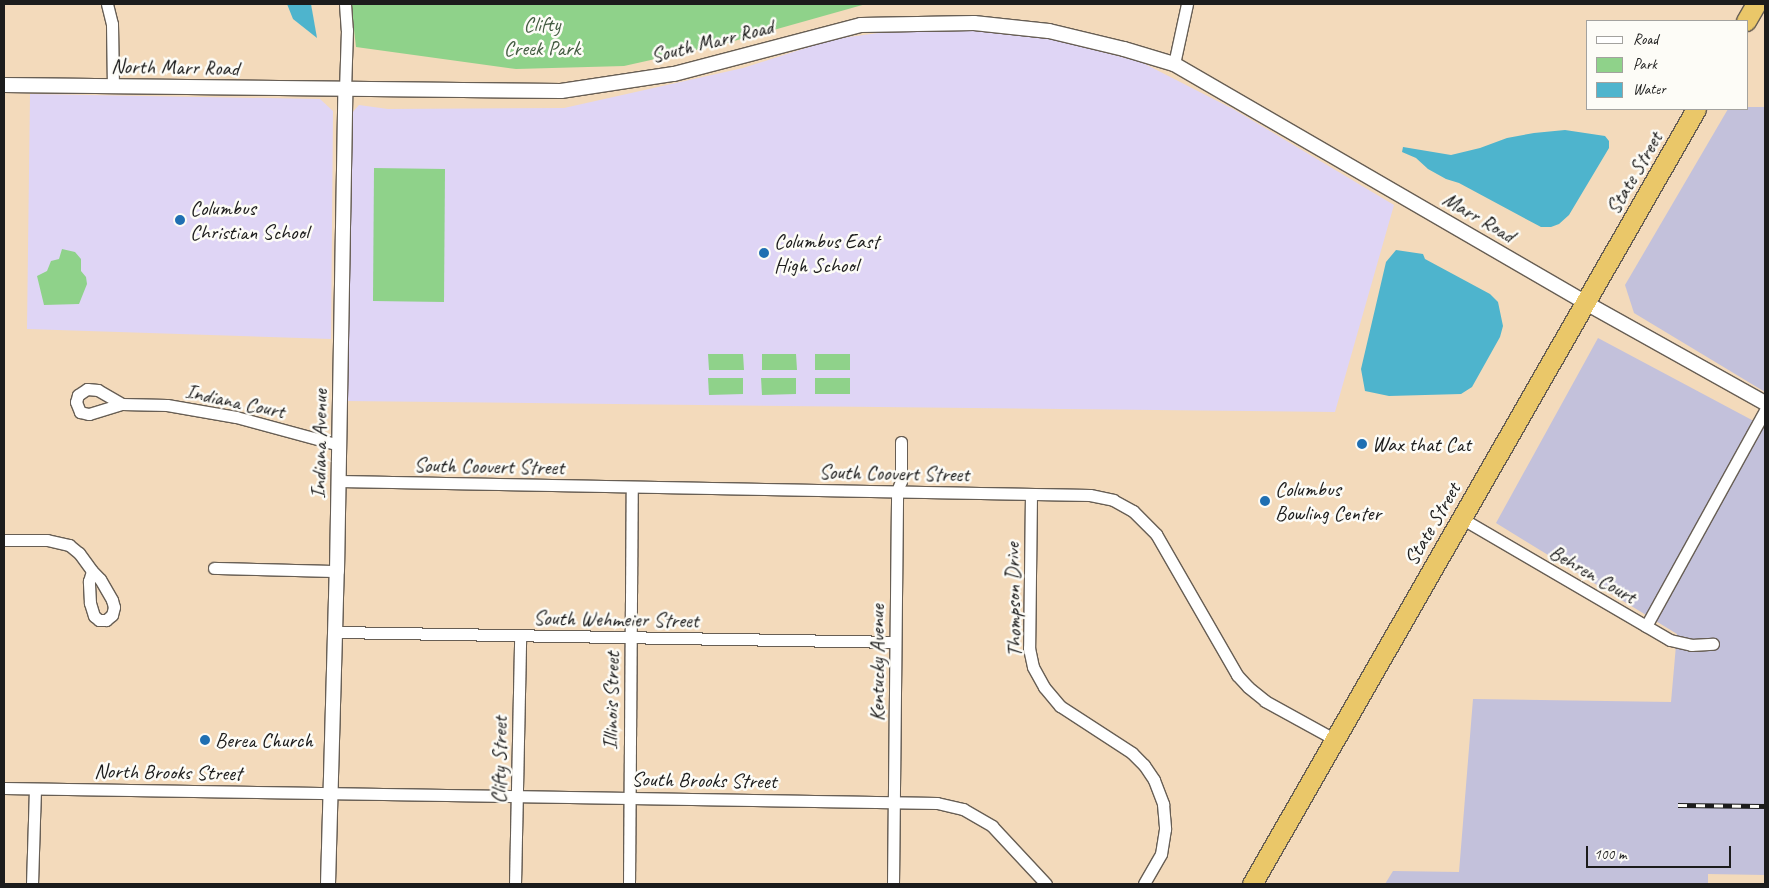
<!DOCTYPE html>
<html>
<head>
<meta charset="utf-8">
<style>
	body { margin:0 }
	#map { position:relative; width:1769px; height:888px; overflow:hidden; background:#f3dabb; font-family:Caveat,sans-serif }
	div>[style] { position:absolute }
	.built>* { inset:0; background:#dfd5f5 }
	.industrial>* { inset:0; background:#c3c1db }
	.green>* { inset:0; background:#8fd28a }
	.water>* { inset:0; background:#4eb4cd }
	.roads { filter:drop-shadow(1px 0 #675e54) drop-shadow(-1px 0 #675e54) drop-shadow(0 1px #675e54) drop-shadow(0 -1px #675e54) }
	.minor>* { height:11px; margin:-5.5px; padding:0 5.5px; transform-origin:5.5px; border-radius:5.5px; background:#fff }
	.tertiary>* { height:14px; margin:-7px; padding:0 7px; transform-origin:7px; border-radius:7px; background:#fff }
	.trunk>* { height:19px; margin:-9.5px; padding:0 9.5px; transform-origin:9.5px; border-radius:9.5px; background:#eac769 }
	.rail>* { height:5px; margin-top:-2.5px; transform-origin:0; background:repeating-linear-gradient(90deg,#fdfcf7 0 9px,#1c1c1c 0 18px); box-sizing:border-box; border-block:1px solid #1c1c1c }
	.dots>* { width:14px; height:14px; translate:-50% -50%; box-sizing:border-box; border:2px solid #fdfcf7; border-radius:50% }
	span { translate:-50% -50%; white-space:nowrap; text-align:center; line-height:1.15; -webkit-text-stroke:5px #fdfcf7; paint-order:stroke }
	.park-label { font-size:21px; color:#445c42 }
	.street-label { font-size:21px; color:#1c1c1c }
	.poi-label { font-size:21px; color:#1c1c1c }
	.left { translate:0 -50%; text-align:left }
	.frame { position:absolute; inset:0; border:5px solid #1c1c1c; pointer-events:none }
	.legend { position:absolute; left:1586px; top:20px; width:162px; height:90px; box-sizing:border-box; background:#fdfcf7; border:1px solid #a3a29f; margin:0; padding:6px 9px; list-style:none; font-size:15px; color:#1c1c1c }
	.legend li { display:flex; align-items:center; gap:10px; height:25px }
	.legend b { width:25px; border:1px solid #a3a29f }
	.scale { position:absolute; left:1586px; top:846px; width:145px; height:22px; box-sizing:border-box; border:2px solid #1c1c1c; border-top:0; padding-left:6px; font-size:15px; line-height:18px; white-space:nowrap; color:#1c1c1c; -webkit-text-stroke:4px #fdfcf7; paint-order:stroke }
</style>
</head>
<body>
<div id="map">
	<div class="built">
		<i style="clip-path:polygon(960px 29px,1052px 39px,1141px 62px,1233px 109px,1394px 205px,1335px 412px,346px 401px,351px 114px,359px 105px,388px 109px,564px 108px,743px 68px,834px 39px,886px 32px)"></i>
		<i style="clip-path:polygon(30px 94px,320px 99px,333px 111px,331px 339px,27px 329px)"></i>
	</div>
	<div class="industrial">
		<i style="clip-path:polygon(1748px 107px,1765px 107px,1765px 392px,1634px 313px,1625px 285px,1728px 109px)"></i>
		<i style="clip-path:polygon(1598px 338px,1765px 427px,1765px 875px,1708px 874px,1708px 884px,1385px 884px,1393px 871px,1459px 872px,1473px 699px,1671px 702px,1677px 634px,1496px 523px)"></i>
	</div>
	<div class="green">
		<i style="clip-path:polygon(351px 4px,866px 4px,727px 43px,624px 66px,516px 69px,356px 47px)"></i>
		<i style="clip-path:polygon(374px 168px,445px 169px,444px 302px,373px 301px)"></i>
		<i style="clip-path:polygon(62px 249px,75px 252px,81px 259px,81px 271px,86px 277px,87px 284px,79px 304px,44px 305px,37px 276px,47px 271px,51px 261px,59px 259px)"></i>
		<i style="clip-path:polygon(708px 354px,743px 354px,744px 370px,709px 370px)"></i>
		<i style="clip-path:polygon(762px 354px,796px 354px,797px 370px,762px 370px)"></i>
		<i style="clip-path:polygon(815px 354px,850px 354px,850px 370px,815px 370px)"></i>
		<i style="clip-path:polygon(708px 378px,743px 378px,743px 394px,709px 395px)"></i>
		<i style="clip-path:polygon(761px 378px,796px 378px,796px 394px,762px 395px)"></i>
		<i style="clip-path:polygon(815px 378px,850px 378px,850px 394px,815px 394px)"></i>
	</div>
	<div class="water">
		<i style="clip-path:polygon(287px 4px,311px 4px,317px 38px,293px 19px)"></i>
		<i style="clip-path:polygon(1565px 130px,1605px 136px,1609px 141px,1609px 148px,1569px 215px,1559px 224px,1551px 227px,1541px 227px,1459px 183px,1446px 179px,1428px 169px,1416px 158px,1402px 152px,1403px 147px,1451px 155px,1480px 148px,1507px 138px,1534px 133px)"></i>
		<i style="clip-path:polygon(1396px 250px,1423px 254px,1425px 259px,1490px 294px,1498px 302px,1503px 326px,1500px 337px,1472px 387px,1461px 394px,1389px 396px,1365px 391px,1361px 369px,1386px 262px)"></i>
	</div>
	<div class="roads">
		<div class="minor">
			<i style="left:107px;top:4px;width:21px;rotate:76deg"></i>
			<i style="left:112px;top:24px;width:62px;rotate:89.1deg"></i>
			<i style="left:345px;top:4px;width:26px;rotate:86deg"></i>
			<i style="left:347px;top:30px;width:60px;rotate:91.9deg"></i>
			<i style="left:1174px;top:64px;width:61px;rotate:-77.8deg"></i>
			<i style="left:122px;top:404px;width:28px;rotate:-150deg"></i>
			<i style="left:98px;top:390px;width:11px;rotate:-175deg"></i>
			<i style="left:87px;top:389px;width:11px;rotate:146deg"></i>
			<i style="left:78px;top:395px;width:7px;rotate:106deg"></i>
			<i style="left:76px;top:402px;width:11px;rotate:68deg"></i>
			<i style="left:80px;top:412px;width:9px;rotate:13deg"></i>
			<i style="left:89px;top:414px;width:34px;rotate:-17deg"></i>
			<i style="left:122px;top:404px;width:45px;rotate:1.3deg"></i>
			<i style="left:167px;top:405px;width:70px;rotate:9.9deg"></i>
			<i style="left:236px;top:417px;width:107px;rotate:15.2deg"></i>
			<i style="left:339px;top:481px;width:751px;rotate:1.07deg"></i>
			<i style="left:1090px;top:495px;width:24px;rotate:12deg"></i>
			<i style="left:1113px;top:500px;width:23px;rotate:29deg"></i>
			<i style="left:1133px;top:511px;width:33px;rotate:45deg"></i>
			<i style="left:1156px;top:534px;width:163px;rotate:60.1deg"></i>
			<i style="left:1237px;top:675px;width:16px;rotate:47deg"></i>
			<i style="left:1248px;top:687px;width:22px;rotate:39deg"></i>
			<i style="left:1265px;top:701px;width:79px;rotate:28.8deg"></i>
			<i style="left:1031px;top:494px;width:154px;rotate:90.7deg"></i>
			<i style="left:1029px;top:648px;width:19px;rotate:78deg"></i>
			<i style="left:1033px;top:667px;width:23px;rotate:61deg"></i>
			<i style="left:1044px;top:687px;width:25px;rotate:50deg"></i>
			<i style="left:1060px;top:706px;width:86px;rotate:33.1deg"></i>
			<i style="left:1132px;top:753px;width:17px;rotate:45deg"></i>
			<i style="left:1144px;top:765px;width:18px;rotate:56deg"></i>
			<i style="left:1154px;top:780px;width:26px;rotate:69deg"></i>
			<i style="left:1163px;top:804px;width:25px;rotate:85deg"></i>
			<i style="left:1165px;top:829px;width:25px;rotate:99deg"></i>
			<i style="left:1161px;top:854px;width:34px;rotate:120deg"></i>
			<i style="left:1461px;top:518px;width:242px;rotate:30.3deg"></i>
			<i style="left:1670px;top:640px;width:22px;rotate:13deg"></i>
			<i style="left:1691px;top:645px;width:22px;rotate:-3deg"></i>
			<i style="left:4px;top:540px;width:43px"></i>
			<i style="left:47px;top:540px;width:23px;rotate:13deg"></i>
			<i style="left:69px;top:545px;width:13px;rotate:39deg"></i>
			<i style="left:79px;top:553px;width:22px;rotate:54deg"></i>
			<i style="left:92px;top:571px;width:11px;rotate:45deg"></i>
			<i style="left:100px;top:579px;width:24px;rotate:60deg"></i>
			<i style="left:112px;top:600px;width:7px;rotate:74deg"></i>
			<i style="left:114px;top:607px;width:8px;rotate:104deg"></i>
			<i style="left:112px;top:615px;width:8px;rotate:140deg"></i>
			<i style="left:106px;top:620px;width:7px;rotate:180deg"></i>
			<i style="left:99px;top:620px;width:6px;rotate:-141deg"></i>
			<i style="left:94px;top:616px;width:14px;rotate:-107deg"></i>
			<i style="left:90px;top:603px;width:22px;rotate:-93deg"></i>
			<i style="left:89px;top:581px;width:10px;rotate:-73deg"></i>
			<i style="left:214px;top:568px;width:123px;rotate:1.4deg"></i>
			<i style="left:1646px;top:626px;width:247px;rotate:-61.1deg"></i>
			<i style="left:336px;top:632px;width:559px;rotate:1.02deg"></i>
			<i style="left:4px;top:788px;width:933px;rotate:0.92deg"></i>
			<i style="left:937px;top:803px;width:27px;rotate:13deg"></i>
			<i style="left:963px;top:809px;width:34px;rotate:30deg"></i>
			<i style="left:992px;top:826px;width:79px;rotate:47deg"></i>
			<i style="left:32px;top:884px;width:95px;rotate:-88.2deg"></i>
			<i style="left:515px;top:884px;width:248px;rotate:-88.8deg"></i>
			<i style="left:629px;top:884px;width:396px;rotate:-89.6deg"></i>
			<i style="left:893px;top:884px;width:393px;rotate:-89.4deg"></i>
			<i style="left:897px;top:491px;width:11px;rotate:-68deg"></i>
			<i style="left:901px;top:481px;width:39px;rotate:-90deg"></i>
		</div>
		<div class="tertiary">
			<i style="left:4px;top:85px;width:557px;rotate:0.62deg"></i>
			<i style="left:561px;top:91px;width:114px;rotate:-8.6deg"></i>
			<i style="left:674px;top:74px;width:193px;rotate:-14.7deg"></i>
			<i style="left:861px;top:25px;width:113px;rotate:-1deg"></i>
			<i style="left:974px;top:23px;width:75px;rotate:6.1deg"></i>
			<i style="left:1049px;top:31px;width:77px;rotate:13.5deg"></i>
			<i style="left:1124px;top:49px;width:52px;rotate:16.7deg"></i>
			<i style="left:1174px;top:64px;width:476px;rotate:30.1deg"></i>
			<i style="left:1586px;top:303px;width:205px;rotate:29.2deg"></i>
			<i style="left:328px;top:884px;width:313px;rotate:-88.4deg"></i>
			<i style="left:337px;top:571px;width:481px;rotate:-89deg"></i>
		</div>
		<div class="trunk">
			<i style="left:1746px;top:21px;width:20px;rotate:-60deg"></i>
			<i style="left:1252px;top:884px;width:893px;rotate:-60.19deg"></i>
		</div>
	</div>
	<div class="rail">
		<i style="left:1678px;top:805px;width:87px;rotate:0.7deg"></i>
	</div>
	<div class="dots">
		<i style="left:180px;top:220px;background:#1f6fb2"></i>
		<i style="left:764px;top:253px;background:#1f6fb2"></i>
		<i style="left:1362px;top:444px;background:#1f6fb2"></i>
		<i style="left:1265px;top:501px;background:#1f6fb2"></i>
		<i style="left:205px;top:740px;background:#1f6fb2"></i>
	</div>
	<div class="park-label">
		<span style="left:542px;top:36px">Clifty<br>Creek Park</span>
	</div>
	<div class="street-label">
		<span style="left:712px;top:41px;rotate:-14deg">South Marr Road</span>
		<span style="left:175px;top:67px;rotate:1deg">North Marr Road</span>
		<span style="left:1634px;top:173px;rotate:-60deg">State Street</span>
		<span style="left:1479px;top:217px;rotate:30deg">Marr Road</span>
		<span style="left:235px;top:401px;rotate:12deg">Indiana Court</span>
		<span style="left:319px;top:444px;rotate:-89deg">Indiana Avenue</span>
		<span style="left:489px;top:466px;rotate:1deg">South Coovert Street</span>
		<span style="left:894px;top:473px;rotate:1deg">South Coovert Street</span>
		<span style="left:1432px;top:524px;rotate:-60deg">State Street</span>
		<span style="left:1593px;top:574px;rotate:30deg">Behren Court</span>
		<span style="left:1013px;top:600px;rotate:-91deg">Thompson Drive</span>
		<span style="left:616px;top:619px;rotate:1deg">South Wehmeier Street</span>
		<span style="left:877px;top:663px;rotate:-90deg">Kentucky Avenue</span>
		<span style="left:611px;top:701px;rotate:-89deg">Illinois Street</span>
		<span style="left:499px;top:760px;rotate:-89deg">Clifty Street</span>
		<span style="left:168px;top:772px;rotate:1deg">North Brooks Street</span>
		<span style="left:704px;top:780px;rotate:1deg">South Brooks Street</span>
	</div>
	<div class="poi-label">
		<span class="left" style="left:190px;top:220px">Columbus<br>Christian School</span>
		<span class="left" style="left:774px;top:253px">Columbus East<br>High School</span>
		<span class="left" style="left:1372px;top:444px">Wax that Cat</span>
		<span class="left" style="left:1275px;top:501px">Columbus<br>Bowling Center</span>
		<span class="left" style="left:215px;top:740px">Berea Church</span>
	</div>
	<div class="frame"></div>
	<ul class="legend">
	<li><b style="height:6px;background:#fff"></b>Road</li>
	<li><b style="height:14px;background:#8fd28a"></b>Park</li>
	<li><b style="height:14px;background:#4eb4cd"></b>Water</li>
	</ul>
	<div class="scale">100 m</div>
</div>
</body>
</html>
